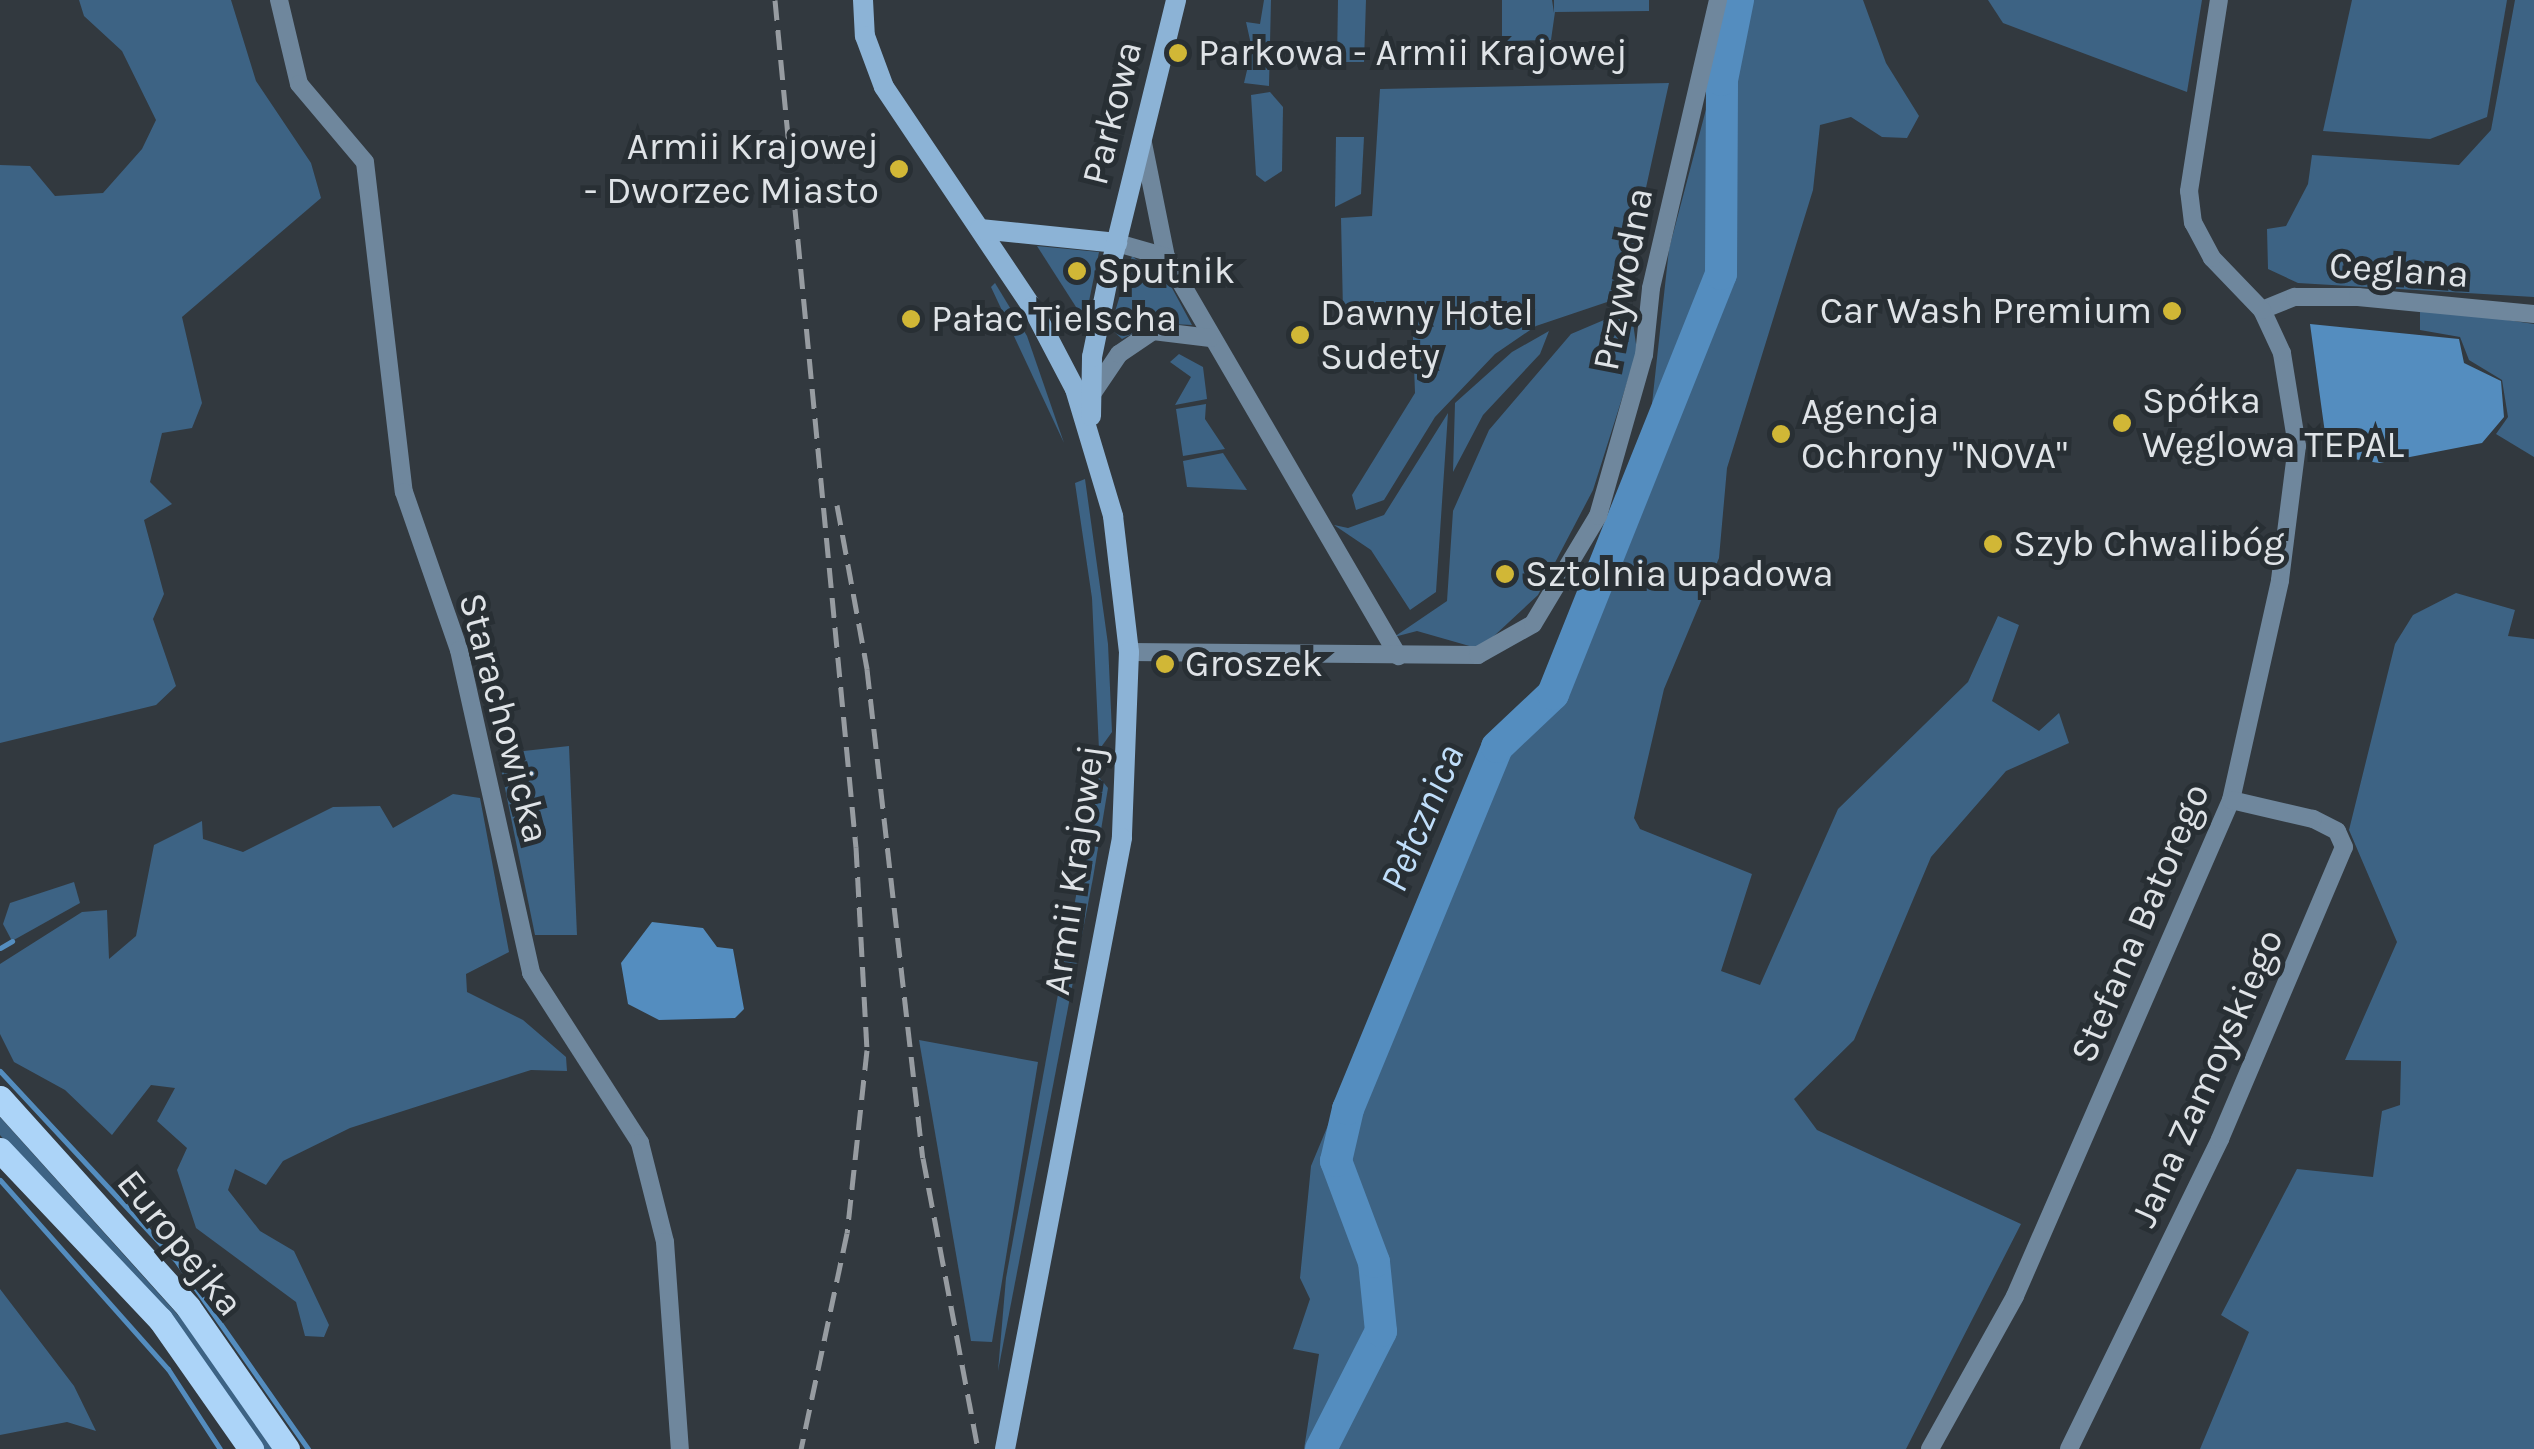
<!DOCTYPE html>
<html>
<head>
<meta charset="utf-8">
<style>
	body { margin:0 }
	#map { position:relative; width:2534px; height:1449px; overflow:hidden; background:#32393f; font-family:Karla,sans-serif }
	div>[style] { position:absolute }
	.green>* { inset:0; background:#3d6384 }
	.water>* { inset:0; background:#548dbf }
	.stream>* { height:5px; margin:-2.5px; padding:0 2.5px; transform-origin:2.5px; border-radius:2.5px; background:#548dbf }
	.river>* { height:32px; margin:-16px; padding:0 16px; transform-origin:16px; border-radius:16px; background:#548dbf }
	.street>* { height:18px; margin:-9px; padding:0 9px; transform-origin:9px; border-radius:9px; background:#6f879d }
	.secondary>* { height:20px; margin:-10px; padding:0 10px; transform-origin:10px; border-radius:10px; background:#8cb3d6 }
	.primary>* { height:25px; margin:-12.5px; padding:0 12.5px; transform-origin:12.5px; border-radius:12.5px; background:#acd4f8 }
	.rail>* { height:5px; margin-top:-2.5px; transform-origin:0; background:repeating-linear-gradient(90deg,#979ca1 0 20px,transparent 0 30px) }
	.dots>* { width:28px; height:28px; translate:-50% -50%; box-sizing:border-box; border:5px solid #282f34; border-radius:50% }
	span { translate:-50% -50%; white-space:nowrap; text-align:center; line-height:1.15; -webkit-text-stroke:10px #282f34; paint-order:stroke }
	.poi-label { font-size:38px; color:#dfe3e7 }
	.left { translate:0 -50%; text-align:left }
	.right { translate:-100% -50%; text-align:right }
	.street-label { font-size:38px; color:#dfe3e7 }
	.water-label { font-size:40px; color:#c0defa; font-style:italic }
</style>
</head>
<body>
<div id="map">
	<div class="green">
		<i style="clip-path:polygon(79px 0,231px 0,256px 81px,311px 163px,321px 198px,182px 317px,202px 403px,192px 428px,162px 433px,150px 482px,172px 504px,144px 520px,164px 594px,153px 619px,176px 686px,156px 705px,0 743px,0 165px,30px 166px,55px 196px,103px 193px,142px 149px,156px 120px,122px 51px,84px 16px)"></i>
		<i style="clip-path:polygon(1264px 0,1271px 0,1269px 86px,1244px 83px,1252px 49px,1246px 22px,1260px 24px)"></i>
		<i style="clip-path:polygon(1338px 0,1366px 0,1364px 62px,1337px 62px)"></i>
		<i style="clip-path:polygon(1502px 0,1552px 0,1554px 13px,1554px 0,1649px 0,1649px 11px,1555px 12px,1551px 40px,1502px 41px)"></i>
		<i style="clip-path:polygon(1735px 0,1863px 0,1886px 63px,1919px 116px,1907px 138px,1882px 137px,1851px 117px,1820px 125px,1813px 190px,1727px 468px,1719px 558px,1664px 689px,1634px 818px,1640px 829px,1752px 874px,1721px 971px,1760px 985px,1838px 809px,1968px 682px,1998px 616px,2019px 625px,1992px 701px,2039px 731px,2059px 713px,2069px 743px,2006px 771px,1931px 857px,1854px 1040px,1794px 1099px,1817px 1130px,2021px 1224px,1906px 1449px,1304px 1449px,1319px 1354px,1293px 1349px,1310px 1299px,1300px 1278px,1311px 1166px,1486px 746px,1545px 700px,1571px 663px,1650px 422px,1669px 249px)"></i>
		<i style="clip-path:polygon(1988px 0,2202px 0,2187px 92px,2003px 23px)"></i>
		<i style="clip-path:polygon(2352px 0,2507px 0,2487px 117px,2430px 139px,2323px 131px)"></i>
		<i style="clip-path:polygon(2515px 0,2534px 0,2534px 297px,2298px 283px,2268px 269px,2267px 229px,2286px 226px,2308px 184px,2312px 155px,2459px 165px,2491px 130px)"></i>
		<i style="clip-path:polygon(1669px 83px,1622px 297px,1536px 326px,1495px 354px,1435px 417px,1384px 500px,1356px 510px,1352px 495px,1415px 393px,1412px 313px,1343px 311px,1341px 218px,1372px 216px,1380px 89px)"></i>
		<i style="clip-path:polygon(1270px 92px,1283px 107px,1282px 171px,1265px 182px,1256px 175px,1251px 95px)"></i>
		<i style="clip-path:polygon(1336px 137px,1364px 137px,1361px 194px,1335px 207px)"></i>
		<i style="clip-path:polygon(1037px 246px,1099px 252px,1085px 321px)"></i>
		<i style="clip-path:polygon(1132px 256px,1172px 288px,1192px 325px,1153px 323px,1122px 339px,1110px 328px)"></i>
		<i style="clip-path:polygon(995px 283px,1027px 336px,1064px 443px,991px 287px)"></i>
		<i style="clip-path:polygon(2420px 307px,2534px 324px,2534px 457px,2496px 434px,2508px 417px,2502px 380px,2469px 360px,2460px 337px,2420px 330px)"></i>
		<i style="clip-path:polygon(1611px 317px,1633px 323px,1637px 351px,1593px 490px,1538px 595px,1480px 649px,1417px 631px,1394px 637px,1447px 601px,1453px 511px,1489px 430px,1571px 334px)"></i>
		<i style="clip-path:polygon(1549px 331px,1540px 354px,1483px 415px,1453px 472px,1455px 403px,1512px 352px)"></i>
		<i style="clip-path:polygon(1179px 354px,1203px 367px,1207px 399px,1175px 405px,1191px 377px,1170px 362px)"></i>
		<i style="clip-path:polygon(1206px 404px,1205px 419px,1225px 449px,1183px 456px,1176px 409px)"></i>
		<i style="clip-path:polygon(1448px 413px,1436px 592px,1410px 610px,1371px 550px,1334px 525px,1348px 528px,1384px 515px)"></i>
		<i style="clip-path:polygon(1223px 453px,1247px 490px,1187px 487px,1183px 461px)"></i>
		<i style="clip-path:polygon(1085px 479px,1108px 644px,1112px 732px,1099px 750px,1092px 598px,1075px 483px)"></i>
		<i style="clip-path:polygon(2456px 593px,2515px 610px,2508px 636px,2534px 639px,2534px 1449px,2200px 1449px,2249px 1332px,2221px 1315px,2297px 1169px,2373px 1177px,2382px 1111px,2400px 1105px,2401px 1061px,2345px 1060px,2397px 942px,2349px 830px,2395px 644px,2413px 615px)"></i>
		<i style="clip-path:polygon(569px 746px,577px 935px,535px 935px,498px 754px)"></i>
		<i style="clip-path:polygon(1098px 776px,1108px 788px,1093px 878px,998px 1371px,1006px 1278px)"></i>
		<i style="clip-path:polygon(453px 794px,480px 798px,509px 952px,466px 974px,467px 992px,523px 1020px,566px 1057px,567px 1071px,531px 1070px,350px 1128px,283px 1161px,266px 1185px,235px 1169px,228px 1190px,260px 1231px,294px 1251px,329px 1325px,324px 1337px,305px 1336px,296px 1302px,196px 1228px,177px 1170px,187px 1148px,157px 1121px,175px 1088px,151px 1085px,112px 1135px,65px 1090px,14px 1062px,0 1034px,0 964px,82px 912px,107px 910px,109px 959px,136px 936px,154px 845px,202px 821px,203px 839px,243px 852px,333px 807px,380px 806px,393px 828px)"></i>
		<i style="clip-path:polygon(74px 882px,80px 903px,12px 941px,3px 924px,10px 903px)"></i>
		<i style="clip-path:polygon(919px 1040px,1038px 1062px,992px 1342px,971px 1341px)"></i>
		<i style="clip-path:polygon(0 1117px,196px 1335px,273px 1449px,261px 1449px,0 1135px)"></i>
		<i style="clip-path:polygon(0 1289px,74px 1386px,96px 1431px,67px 1422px,0 1435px)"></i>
	</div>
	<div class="water">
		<i style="clip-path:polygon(2310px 324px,2459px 339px,2464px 363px,2501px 381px,2504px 417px,2482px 443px,2379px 463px,2328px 455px)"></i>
		<i style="clip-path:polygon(652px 922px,703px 928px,717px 947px,733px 949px,744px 1009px,735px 1018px,659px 1020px,628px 1004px,621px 963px)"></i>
	</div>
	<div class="stream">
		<i style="left:0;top:948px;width:14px;rotate:-30deg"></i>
		<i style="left:0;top:1071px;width:257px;rotate:47.1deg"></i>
		<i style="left:175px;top:1259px;width:232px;rotate:55deg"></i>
		<i style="left:0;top:1180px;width:253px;rotate:48.4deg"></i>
		<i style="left:168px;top:1369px;width:95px;rotate:57deg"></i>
	</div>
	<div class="river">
		<i style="left:1321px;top:1449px;width:132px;rotate:-63deg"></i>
		<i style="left:1381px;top:1331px;width:69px;rotate:-95.8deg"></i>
		<i style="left:1374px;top:1262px;width:108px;rotate:-110.6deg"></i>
		<i style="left:1336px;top:1161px;width:53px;rotate:-77deg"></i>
		<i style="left:1348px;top:1109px;width:391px;rotate:-67.6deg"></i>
		<i style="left:1497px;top:747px;width:77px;rotate:-43.4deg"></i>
		<i style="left:1553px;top:694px;width:452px;rotate:-68.2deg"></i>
		<i style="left:1721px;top:274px;width:194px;rotate:-89.7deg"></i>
		<i style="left:1722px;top:80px;width:82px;rotate:-78.7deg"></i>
	</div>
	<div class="street">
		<i style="left:279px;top:0;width:86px;rotate:76.6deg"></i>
		<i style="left:299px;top:84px;width:102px;rotate:49.8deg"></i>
		<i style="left:365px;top:162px;width:332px;rotate:83.3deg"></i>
		<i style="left:404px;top:492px;width:167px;rotate:70.8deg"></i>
		<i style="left:459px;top:650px;width:331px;rotate:77.4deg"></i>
		<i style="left:531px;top:973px;width:202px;rotate:57.3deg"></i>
		<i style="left:640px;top:1143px;width:102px;rotate:75.8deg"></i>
		<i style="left:665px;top:1242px;width:208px;rotate:85.9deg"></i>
		<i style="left:1143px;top:143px;width:116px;rotate:78.6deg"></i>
		<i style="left:1166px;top:257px;width:462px;rotate:59.8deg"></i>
		<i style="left:1117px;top:243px;width:51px;rotate:15.9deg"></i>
		<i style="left:2262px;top:310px;width:35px;rotate:-22deg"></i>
		<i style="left:2295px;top:297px;width:63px"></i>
		<i style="left:2358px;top:297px;width:177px;rotate:5.5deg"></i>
		<i style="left:1090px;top:397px;width:52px;rotate:-56deg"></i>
		<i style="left:1119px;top:354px;width:41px;rotate:-34.1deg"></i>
		<i style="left:1153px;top:331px;width:58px;rotate:6.9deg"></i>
		<i style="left:1129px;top:652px;width:349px;rotate:0.5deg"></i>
		<i style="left:1478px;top:655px;width:63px;rotate:-29.4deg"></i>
		<i style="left:1533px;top:624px;width:126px;rotate:-59deg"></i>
		<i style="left:1598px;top:516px;width:167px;rotate:-74.1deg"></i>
		<i style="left:1644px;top:355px;width:67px;rotate:-84deg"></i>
		<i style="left:1651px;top:288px;width:296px;rotate:-76.9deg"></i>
		<i style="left:1930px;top:1449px;width:175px;rotate:-60.9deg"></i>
		<i style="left:2015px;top:1296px;width:541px;rotate:-66.47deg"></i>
		<i style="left:2231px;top:800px;width:225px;rotate:-77.4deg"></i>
		<i style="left:2280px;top:580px;width:135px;rotate:-82.8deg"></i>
		<i style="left:2297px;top:446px;width:94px;rotate:-99.2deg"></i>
		<i style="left:2282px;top:353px;width:47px;rotate:-114.9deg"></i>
		<i style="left:2262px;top:310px;width:72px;rotate:-133.9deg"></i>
		<i style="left:2212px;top:258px;width:40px;rotate:-118deg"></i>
		<i style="left:2193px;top:223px;width:32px;rotate:-97deg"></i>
		<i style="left:2189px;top:191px;width:193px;rotate:-81.1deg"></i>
		<i style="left:2069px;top:1449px;width:345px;rotate:-64deg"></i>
		<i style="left:2220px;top:1139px;width:317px;rotate:-67deg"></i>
		<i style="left:2344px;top:847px;width:17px;rotate:-114deg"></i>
		<i style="left:2337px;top:831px;width:27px;rotate:-153deg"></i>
		<i style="left:2313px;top:819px;width:84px;rotate:-167deg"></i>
	</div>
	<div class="secondary">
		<i style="left:863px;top:0;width:36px;rotate:87deg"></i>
		<i style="left:865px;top:36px;width:54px;rotate:69.6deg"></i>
		<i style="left:884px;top:87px;width:265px;rotate:56.1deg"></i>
		<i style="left:1032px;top:307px;width:93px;rotate:62.3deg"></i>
		<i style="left:1075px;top:389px;width:133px;rotate:73.3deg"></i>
		<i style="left:1113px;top:516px;width:137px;rotate:83.3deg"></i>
		<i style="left:1129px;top:652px;width:186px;rotate:92.2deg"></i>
		<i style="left:1122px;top:838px;width:622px;rotate:100.84deg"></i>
		<i style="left:980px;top:229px;width:138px;rotate:5.8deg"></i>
		<i style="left:1091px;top:416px;width:59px;rotate:-89deg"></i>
		<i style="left:1092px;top:357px;width:90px;rotate:-78.4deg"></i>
		<i style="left:1110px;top:269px;width:277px;rotate:-76.2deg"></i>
	</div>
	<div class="primary">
		<i style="left:0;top:1098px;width:281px;rotate:48deg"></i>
		<i style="left:188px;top:1307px;width:173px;rotate:55.1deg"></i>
		<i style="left:0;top:1150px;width:233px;rotate:46.6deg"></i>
		<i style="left:160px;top:1319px;width:159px;rotate:55deg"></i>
	</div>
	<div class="rail">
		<i style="left:775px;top:0;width:851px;rotate:84.54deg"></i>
		<i style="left:856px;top:847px;width:203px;rotate:86.9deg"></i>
		<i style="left:867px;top:1050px;width:184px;rotate:96.2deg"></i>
		<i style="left:847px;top:1233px;width:221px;rotate:102deg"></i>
		<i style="left:837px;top:505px;width:167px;rotate:79.6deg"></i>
		<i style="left:867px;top:669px;width:492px;rotate:83.5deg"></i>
		<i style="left:923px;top:1158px;width:296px;rotate:79.3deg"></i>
	</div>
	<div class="dots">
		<i style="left:1178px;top:53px;background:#d1b736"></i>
		<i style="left:899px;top:169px;background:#d1b736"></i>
		<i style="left:1077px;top:271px;background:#d1b736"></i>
		<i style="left:2172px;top:311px;background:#d1b736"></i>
		<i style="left:911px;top:319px;background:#d1b736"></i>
		<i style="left:1300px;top:335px;background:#d1b736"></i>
		<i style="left:2122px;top:423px;background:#d1b736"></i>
		<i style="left:1781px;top:434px;background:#d1b736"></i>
		<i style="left:1993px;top:544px;background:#d1b736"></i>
		<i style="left:1505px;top:574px;background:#d1b736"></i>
		<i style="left:1165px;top:664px;background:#d1b736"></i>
	</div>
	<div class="poi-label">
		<span class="left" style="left:1198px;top:53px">Parkowa - Armii Krajowej</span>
		<span class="right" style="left:879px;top:169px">Armii Krajowej<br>- Dworzec Miasto</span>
		<span class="left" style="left:1097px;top:271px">Sputnik</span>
		<span class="right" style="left:2152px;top:311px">Car Wash Premium</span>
		<span class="left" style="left:1320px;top:335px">Dawny Hotel<br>Sudety</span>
		<span class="left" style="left:931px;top:319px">Pałac Tielscha</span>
		<span class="left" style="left:2142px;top:423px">Spółka<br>Węglowa TEPAL</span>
		<span class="left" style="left:1801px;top:434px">Agencja<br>Ochrony "NOVA"</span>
		<span class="left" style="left:2013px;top:544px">Szyb Chwalibóg</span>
		<span class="left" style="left:1525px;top:574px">Sztolnia upadowa</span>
		<span class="left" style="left:1185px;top:664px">Groszek</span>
	</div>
	<div class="street-label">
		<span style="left:1112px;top:113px;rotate:-76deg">Parkowa</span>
		<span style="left:2399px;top:270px;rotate:4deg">Ceglana</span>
		<span style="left:1623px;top:279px;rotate:-79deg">Przywodna</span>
		<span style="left:504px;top:718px;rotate:75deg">Starachowicka</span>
		<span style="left:1074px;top:870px;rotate:-82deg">Armii Krajowej</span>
		<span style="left:2140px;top:923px;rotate:-67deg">Stefana Batorego</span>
		<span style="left:2207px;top:1078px;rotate:-66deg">Jana Zamoyskiego</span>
		<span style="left:180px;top:1243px;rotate:51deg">Europejka</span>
	</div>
	<div class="water-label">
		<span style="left:1422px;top:818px;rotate:-67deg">Pełcznica</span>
	</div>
</div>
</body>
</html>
